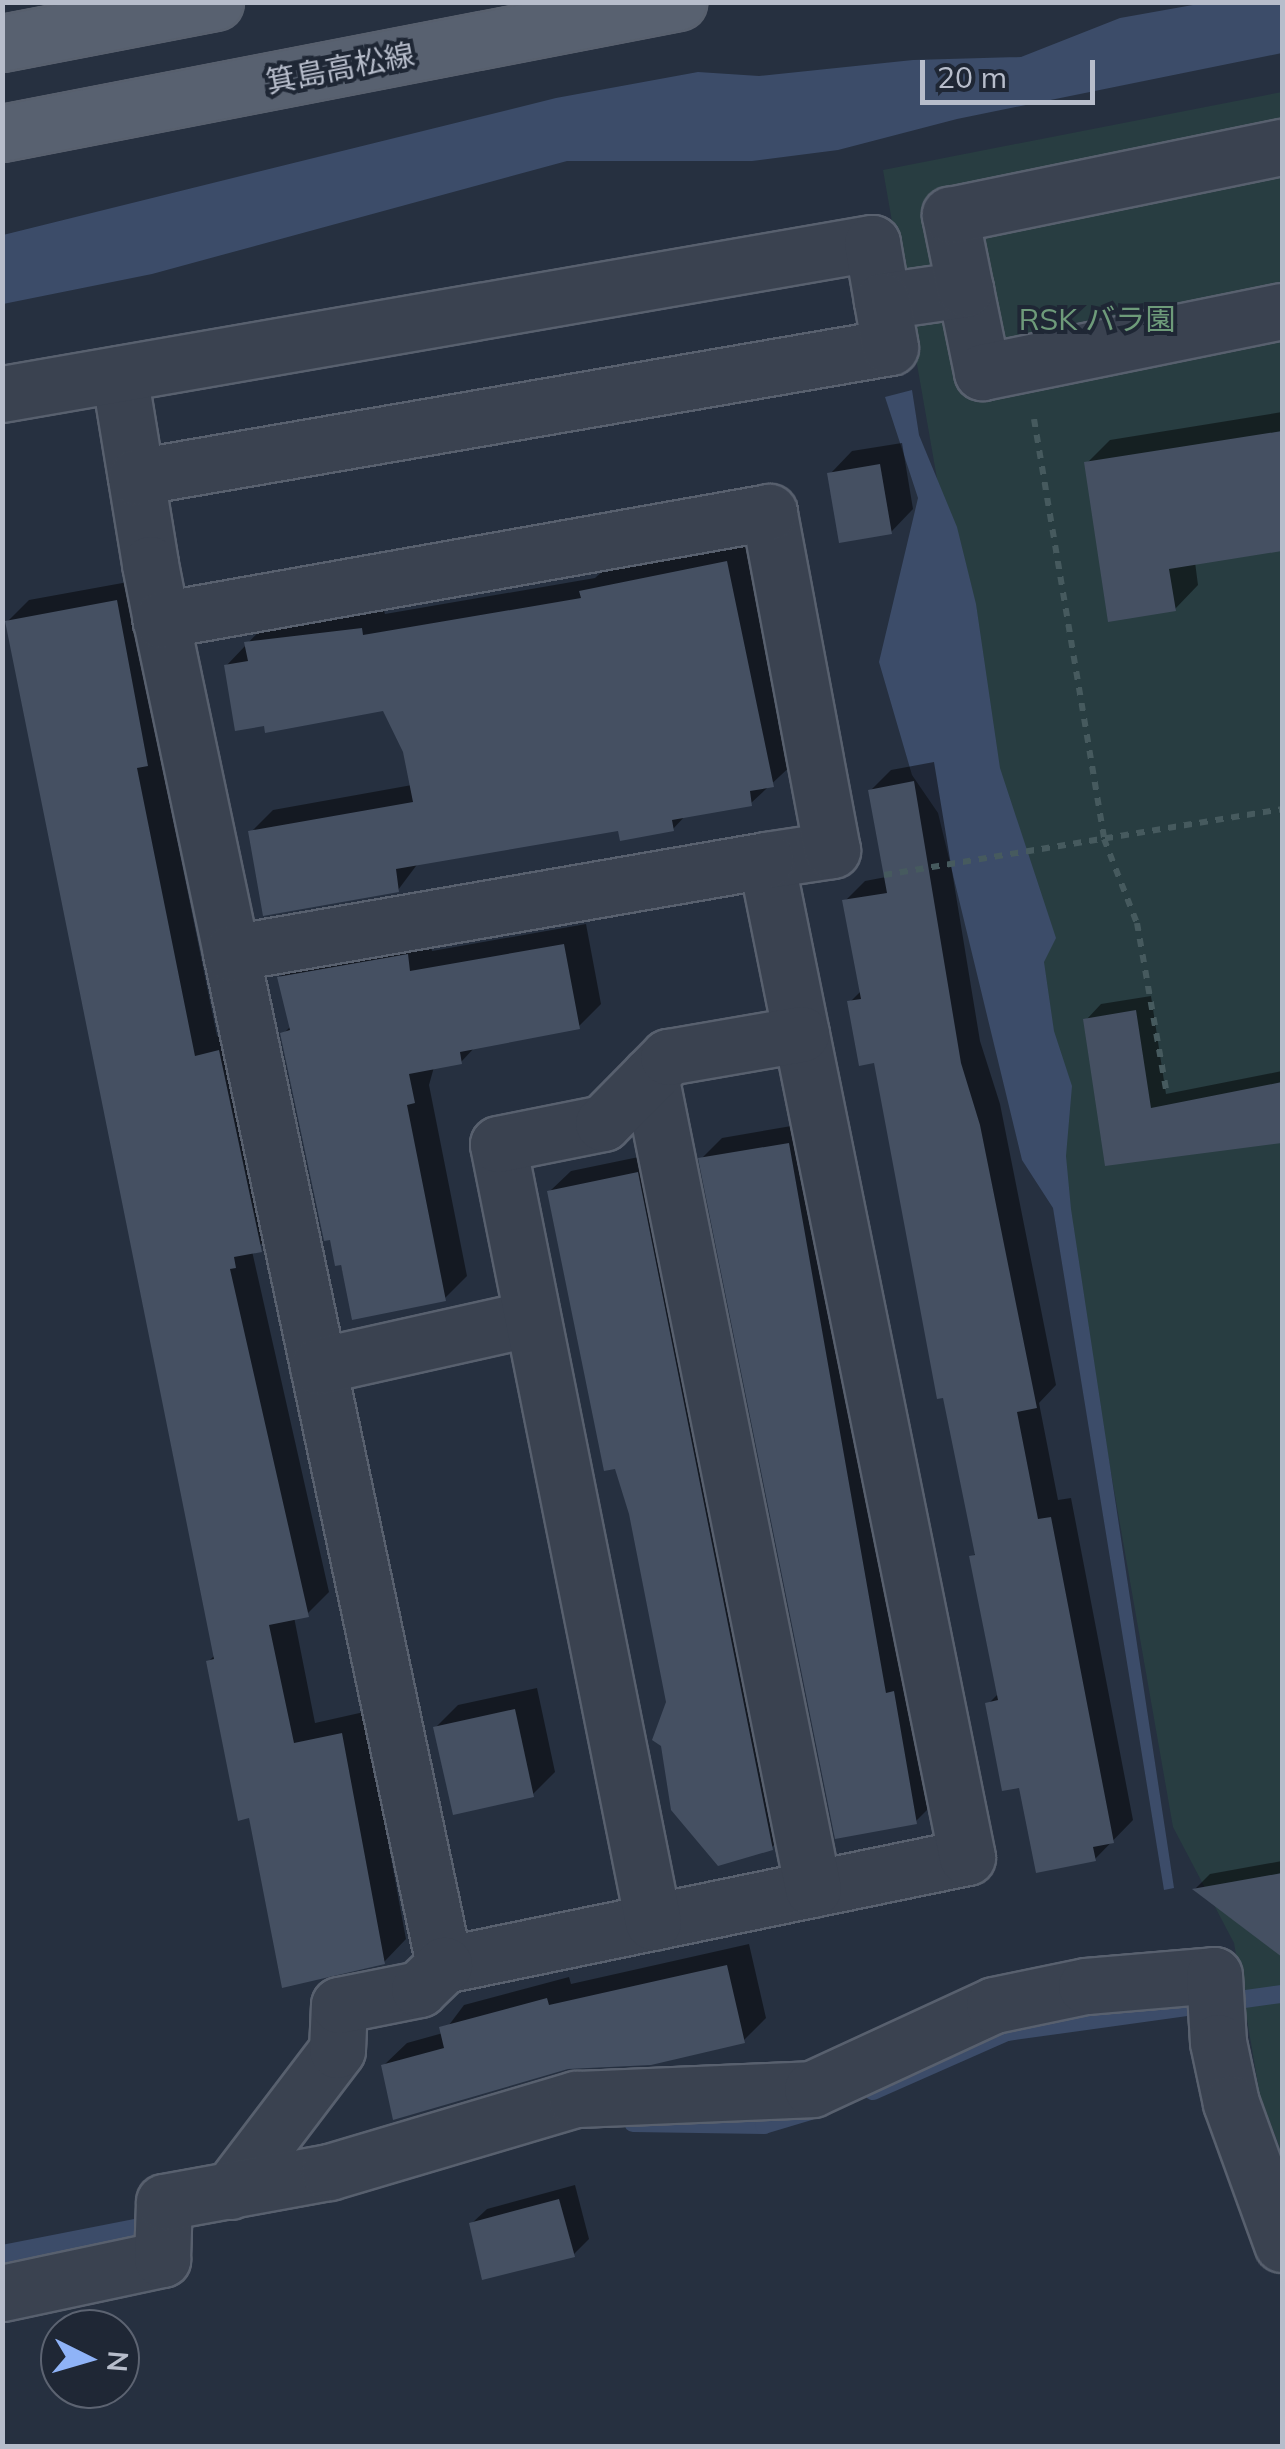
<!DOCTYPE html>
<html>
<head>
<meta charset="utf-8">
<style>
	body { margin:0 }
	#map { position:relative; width:1285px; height:2449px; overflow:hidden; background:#263040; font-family:Mulish,"Noto Sans JP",sans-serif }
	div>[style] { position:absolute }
	.green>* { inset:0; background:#283d41 }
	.water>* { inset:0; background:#3c4c69 }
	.shadow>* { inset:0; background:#0007 }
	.stream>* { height:18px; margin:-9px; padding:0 9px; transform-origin:9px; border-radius:9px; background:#3c4c69 }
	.building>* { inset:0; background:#455062 }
	.path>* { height:6px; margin-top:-3px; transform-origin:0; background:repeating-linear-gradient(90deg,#465a5e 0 8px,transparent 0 16px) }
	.roads { filter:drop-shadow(2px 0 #58606e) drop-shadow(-2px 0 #58606e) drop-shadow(0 2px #58606e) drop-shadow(0 -2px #58606e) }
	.minor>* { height:55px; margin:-27.5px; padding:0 27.5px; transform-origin:27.5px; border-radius:27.5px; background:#3a4250 }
	.major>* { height:55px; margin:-27.5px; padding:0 27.5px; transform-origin:27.5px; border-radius:27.5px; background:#586170 }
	span { translate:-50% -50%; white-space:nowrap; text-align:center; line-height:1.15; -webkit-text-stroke:8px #1f2735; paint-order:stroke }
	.street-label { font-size:30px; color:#b7bdcb }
	.park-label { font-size:30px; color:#6e9b7a }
	.frame { position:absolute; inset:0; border:5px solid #b7bdcb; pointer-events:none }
	.north { position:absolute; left:40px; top:2309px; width:100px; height:100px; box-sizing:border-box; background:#1f2735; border:2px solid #5c6371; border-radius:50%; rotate:95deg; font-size:28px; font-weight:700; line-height:40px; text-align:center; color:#b7bdcb }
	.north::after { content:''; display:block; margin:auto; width:35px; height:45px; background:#8fb3f7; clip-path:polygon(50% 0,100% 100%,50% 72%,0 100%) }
	.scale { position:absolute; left:920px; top:60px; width:175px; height:45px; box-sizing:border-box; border:5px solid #b7bdcb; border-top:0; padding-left:12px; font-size:30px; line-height:35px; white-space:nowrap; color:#b7bdcb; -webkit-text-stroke:8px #1f2735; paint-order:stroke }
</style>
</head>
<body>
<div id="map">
	<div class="green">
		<i style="clip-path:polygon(1282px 92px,1282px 2153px,1260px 2096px,1234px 1943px,1173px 1827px,883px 170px)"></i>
	</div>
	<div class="water">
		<i style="clip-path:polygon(1204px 3px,1282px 3px,1282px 53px,957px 119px,838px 150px,752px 161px,567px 161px,152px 274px,3px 304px,3px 235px,556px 98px,698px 72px,759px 76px,913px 60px,1021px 57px,1120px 18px)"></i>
		<i style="clip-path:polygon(912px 390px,919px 435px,957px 527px,976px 604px,1000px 768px,1056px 938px,1044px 962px,1054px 1031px,1072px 1086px,1066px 1156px,1071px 1209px,1174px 1888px,1164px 1890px,1053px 1208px,1022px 1160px,938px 813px,912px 775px,879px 662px,918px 498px,885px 397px)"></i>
	</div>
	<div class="shadow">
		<i style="clip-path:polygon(1282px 412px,1282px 548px,1195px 562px,1198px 585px,1175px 609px,1087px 463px,1110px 440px)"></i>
		<i style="clip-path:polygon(902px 443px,913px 509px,891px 532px,830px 474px,852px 451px)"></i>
		<i style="clip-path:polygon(748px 541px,795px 762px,751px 803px,686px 815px,673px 829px,620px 829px,419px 862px,398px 890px,251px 832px,273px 810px,412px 785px,406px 752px,384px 709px,226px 666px,269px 621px,383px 608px,385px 614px,595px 578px,604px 570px)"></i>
		<i style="clip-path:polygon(139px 580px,168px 742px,159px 751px,217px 1036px,241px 1029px,283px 1228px,252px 1251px,329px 1592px,307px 1614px,294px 1617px,315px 1723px,364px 1712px,406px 1939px,384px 1962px,251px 1815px,208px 1662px,216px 1654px,7px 622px,29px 600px)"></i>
		<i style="clip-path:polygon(934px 762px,980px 1041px,1000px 1104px,1056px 1385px,1039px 1403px,1058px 1500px,1071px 1498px,1133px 1820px,1095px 1859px,1021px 1785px,988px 1704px,999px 1693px,972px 1557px,977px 1552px,876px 1060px,850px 1002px,862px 990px,845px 901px,865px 881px,886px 877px,870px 791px,891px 770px)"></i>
		<i style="clip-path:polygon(586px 924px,601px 1004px,579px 1026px,476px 1046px,461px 1062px,434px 1067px,429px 1085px,467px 1276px,445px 1298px,354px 1317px,283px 1034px,292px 1025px,280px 977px,302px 955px,429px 933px,432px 951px)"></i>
		<i style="clip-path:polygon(1151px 996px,1166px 1094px,1282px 1071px,1282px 1141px,1107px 1163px,1086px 1020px,1101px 1004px)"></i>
		<i style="clip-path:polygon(809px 1123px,937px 1800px,916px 1821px,701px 1159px,722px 1138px)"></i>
		<i style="clip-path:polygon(658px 1153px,793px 1827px,772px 1847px,668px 1702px,632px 1513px,550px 1191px,571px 1171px)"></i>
		<i style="clip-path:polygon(537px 1688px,555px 1772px,533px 1794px,436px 1727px,458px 1705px)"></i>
		<i style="clip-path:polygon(1282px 1861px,1282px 1935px,1261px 1938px,1195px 1889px,1210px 1874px)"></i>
		<i style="clip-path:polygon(749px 1944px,766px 2018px,744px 2040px,384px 2065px,407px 2043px,443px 2033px,464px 2005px,569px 1977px,571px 1984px)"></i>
		<i style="clip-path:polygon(575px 2185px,589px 2239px,573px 2255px,471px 2224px,487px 2209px)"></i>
	</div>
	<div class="stream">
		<i style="left:873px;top:2091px;width:146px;rotate:-23.8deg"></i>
		<i style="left:1007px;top:2032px;width:278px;rotate:-7.9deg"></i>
		<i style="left:633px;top:2123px;width:131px;rotate:0.9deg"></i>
		<i style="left:764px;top:2125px;width:48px;rotate:-16.9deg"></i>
		<i style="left:2px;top:2254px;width:156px;rotate:-11.1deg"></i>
	</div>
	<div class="building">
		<i style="clip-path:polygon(1282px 431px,1282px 551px,1169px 569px,1176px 611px,1108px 622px,1084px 462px)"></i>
		<i style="clip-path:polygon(880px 464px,892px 534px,839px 543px,827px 473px)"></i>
		<i style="clip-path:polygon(727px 561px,774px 787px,750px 791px,752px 806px,672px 820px,674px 831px,620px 841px,618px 831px,396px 869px,399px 892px,263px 916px,248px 831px,413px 802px,403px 752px,383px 711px,265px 733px,264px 726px,235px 731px,224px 665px,248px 661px,244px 642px,362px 628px,363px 635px,581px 598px,579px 591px)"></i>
		<i style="clip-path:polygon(117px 600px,148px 766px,137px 768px,195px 1056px,219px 1050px,262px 1252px,234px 1257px,236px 1268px,230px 1269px,309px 1617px,269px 1625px,294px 1743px,342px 1733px,385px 1964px,282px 1988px,249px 1818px,238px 1821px,206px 1661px,214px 1659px,5px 621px)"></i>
		<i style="clip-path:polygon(914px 781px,961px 1063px,980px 1125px,1037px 1408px,1017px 1412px,1038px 1519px,1051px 1517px,1114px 1843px,1093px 1847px,1096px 1861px,1036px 1873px,1019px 1788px,1002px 1791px,985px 1703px,998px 1700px,969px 1556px,975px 1555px,943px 1398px,937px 1399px,874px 1063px,859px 1066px,847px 1001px,861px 999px,842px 900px,887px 893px,868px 790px)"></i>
		<i style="clip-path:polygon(564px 944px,580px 1029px,460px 1052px,462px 1064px,409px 1074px,415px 1103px,407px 1105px,446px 1301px,352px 1320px,341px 1265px,335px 1266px,330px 1240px,324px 1241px,280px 1033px,290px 1030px,277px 977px,408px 954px,410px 971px)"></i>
		<i style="clip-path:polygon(1136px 1010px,1151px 1108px,1282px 1082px,1282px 1143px,1105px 1166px,1083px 1019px)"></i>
		<i style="clip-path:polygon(789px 1143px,886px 1693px,894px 1691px,917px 1824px,835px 1839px,698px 1158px)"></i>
		<i style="clip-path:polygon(638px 1172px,773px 1850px,718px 1866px,671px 1810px,661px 1746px,652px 1740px,666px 1702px,629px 1514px,615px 1469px,604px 1471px,547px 1191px)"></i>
		<i style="clip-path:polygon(515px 1709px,534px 1797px,453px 1815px,433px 1727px)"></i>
		<i style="clip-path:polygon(1282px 1873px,1282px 1957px,1192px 1889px)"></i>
		<i style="clip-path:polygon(727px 1965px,745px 2043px,651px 2065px,568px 2069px,393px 2120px,381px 2065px,444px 2048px,439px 2027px,547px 1998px,549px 2005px)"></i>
		<i style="clip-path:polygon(559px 2199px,575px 2257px,482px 2280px,469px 2223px)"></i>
	</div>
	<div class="path">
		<i style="left:1034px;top:419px;width:426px;rotate:80.5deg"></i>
		<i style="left:1104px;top:839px;width:90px;rotate:68.6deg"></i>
		<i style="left:1137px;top:923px;width:175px;rotate:80.1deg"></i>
		<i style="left:884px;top:875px;width:403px;rotate:-9.4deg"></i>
	</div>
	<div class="roads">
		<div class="minor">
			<i style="left:965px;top:289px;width:85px;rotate:78.4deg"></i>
			<i style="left:982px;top:372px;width:306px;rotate:-11.5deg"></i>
			<i style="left:119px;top:374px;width:193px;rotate:80.7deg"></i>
			<i style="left:150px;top:564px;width:57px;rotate:78.9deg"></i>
			<i style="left:161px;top:620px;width:340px;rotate:78.1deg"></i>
			<i style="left:231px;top:953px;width:1034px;rotate:78.11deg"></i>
			<i style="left:444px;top:1965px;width:534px;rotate:-11.67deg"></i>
			<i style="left:967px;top:1857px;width:1017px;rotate:-101.4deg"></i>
			<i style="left:766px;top:860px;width:67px;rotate:-8.6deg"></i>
			<i style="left:832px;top:850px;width:344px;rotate:-100.6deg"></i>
			<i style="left:769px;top:512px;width:618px;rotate:169.93deg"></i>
			<i style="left:2px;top:394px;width:883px;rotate:-9.85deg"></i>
			<i style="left:872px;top:243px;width:59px;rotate:80.2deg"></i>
			<i style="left:882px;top:301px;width:84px;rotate:-8.2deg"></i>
			<i style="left:965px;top:289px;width:76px;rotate:-101.5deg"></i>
			<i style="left:950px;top:215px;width:339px;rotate:-11.6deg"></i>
			<i style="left:136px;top:477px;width:765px;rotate:-9.78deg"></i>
			<i style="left:890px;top:347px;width:47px;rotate:-99.9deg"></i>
			<i style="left:231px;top:953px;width:543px;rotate:-9.86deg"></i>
			<i style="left:650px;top:1075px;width:830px;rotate:78.68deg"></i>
			<i style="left:318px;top:1366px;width:219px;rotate:-12.6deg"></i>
			<i style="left:653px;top:1922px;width:793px;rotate:-101.27deg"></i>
			<i style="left:498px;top:1144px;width:107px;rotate:-11.3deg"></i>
			<i style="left:603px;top:1123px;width:93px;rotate:-45.4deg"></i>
			<i style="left:668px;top:1057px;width:135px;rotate:-9.8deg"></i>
			<i style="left:230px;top:2191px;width:177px;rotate:-52.8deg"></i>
			<i style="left:337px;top:2050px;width:45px;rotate:-87.5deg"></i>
			<i style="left:339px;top:2005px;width:82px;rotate:-11.3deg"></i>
			<i style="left:419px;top:1989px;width:35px;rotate:-44deg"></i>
			<i style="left:2px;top:2293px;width:164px;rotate:-12deg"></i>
			<i style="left:162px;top:2259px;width:57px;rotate:-88deg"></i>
			<i style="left:164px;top:2202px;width:168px;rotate:-10.3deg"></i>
			<i style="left:329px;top:2172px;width:258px;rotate:-16.5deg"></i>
			<i style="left:576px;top:2099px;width:236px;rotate:-2.4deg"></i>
			<i style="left:812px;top:2089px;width:200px;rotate:-24.8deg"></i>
			<i style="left:994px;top:2005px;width:94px;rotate:-11.7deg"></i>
			<i style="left:1086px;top:1986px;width:128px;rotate:-4.9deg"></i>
			<i style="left:1214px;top:1975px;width:67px;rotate:86.6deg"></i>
			<i style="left:1218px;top:2042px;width:62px;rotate:78deg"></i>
			<i style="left:1231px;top:2103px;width:150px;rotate:70.1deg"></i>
		</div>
		<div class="major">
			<i style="left:2px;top:43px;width:217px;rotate:-10.9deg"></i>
			<i style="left:2px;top:133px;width:689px;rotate:-10.97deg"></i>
		</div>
	</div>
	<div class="street-label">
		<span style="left:340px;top:68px;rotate:-11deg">箕島高松線</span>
	</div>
	<div class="park-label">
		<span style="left:1097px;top:319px">RSK バラ園</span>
	</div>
	<div class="frame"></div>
	<div class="north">N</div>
	<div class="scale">20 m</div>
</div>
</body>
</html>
